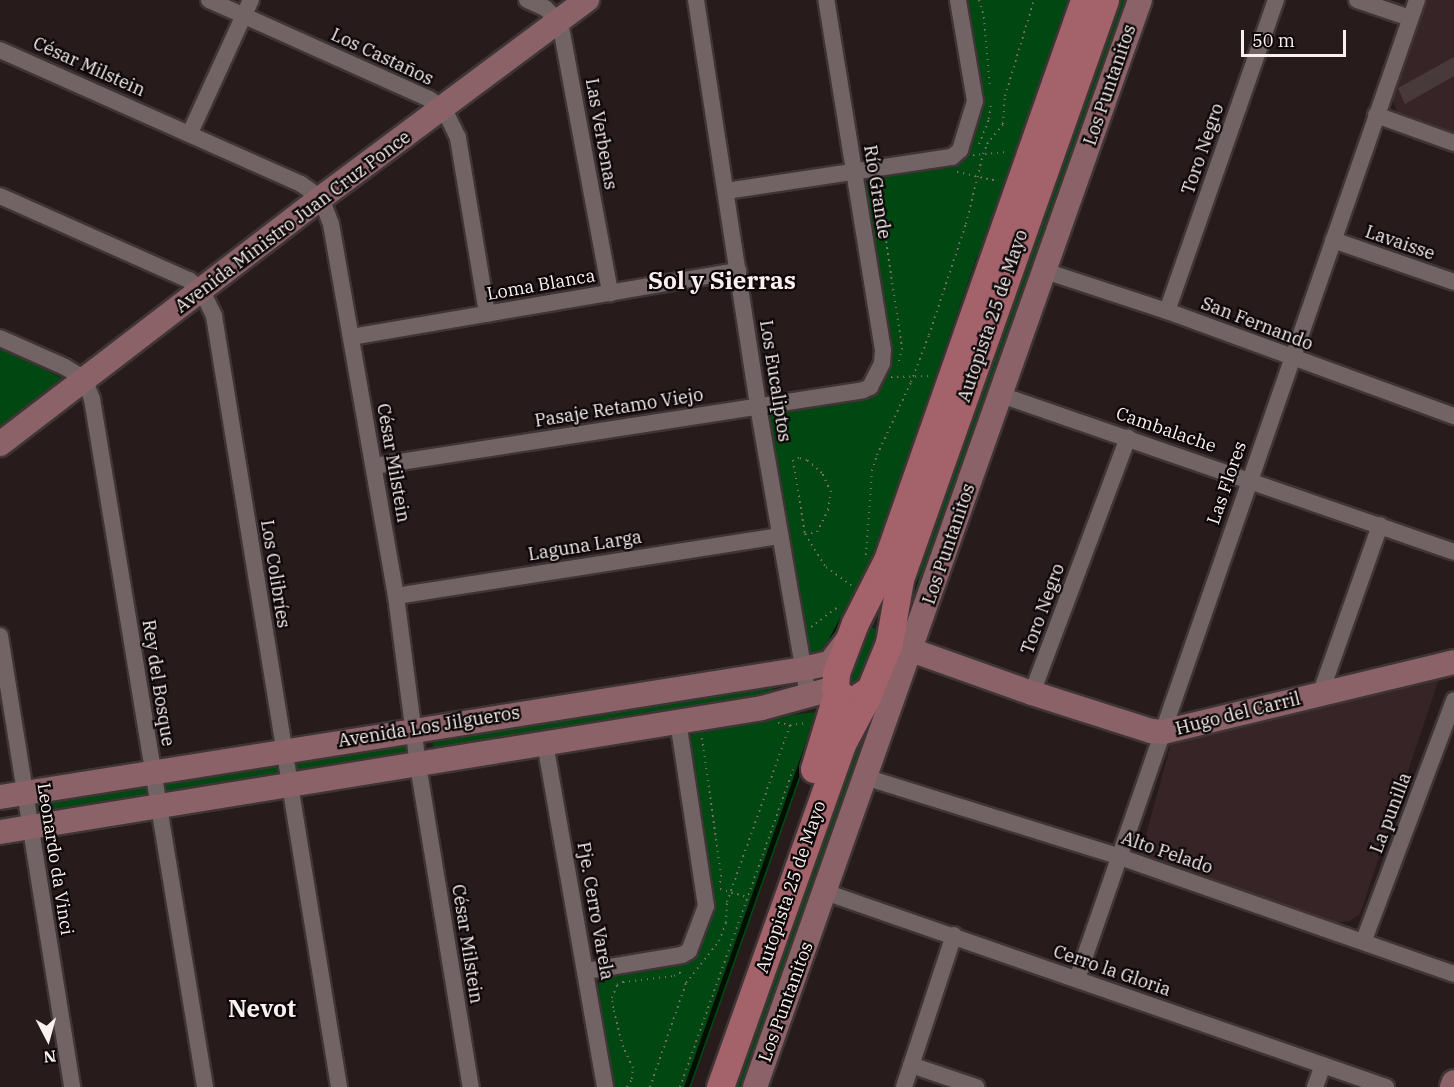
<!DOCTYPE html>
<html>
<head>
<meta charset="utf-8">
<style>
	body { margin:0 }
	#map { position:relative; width:1454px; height:1087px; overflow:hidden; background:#281b1c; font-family:"IBM Plex Serif",serif }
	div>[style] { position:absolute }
	.built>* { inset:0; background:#372426 }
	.green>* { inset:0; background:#014711 }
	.stream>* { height:4.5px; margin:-2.25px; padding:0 2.25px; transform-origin:2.25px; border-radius:2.25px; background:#000f02 }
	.building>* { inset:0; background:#483a3b }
	.path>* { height:2px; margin-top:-1px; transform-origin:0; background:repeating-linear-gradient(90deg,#796d6e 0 1.5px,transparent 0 6px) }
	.roads { filter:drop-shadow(2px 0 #3f3536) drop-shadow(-2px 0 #3f3536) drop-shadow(0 2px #3f3536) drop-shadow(0 -2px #3f3536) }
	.street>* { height:16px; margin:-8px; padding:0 8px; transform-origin:8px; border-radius:8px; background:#726364 }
	.secondary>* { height:24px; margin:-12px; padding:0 12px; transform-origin:12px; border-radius:12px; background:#8b6267 }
	.primary>* { height:27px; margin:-13.5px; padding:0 13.5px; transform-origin:13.5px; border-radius:13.5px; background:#a4626b }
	span { translate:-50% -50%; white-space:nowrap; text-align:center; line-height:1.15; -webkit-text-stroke:4.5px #0d0708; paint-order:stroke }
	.street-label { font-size:18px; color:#f9f0f0 }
	.district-label { font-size:24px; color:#f9f0f0; font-weight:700 }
	.north { position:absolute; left:18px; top:1009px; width:60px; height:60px; -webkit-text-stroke:4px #0d0708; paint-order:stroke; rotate:174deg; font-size:16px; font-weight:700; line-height:24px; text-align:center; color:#f9f0f0 }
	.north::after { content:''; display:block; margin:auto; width:21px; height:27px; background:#f9f0f0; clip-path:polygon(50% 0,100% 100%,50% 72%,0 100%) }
	.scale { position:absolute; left:1241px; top:30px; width:105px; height:27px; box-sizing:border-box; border:3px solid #f9f0f0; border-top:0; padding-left:8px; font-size:18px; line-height:21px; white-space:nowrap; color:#f9f0f0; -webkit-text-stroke:4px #0d0708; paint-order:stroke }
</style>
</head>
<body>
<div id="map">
	<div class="built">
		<i style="clip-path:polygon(1427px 0,1454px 0,1454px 134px,1398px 114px,1392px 99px)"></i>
		<i style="clip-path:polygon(1443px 667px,1360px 914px,1349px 921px,1335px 923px,1141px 853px,1173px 736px)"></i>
	</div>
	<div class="green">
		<i style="clip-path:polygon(966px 0,1075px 0,885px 542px,827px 653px,815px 656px,806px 649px,768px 426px,771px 415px,778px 410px,877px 390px,891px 362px,866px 184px,874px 179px,950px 167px,960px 159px,982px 103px)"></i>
		<i style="clip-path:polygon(1112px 0,1134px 0,906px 625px,903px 624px,901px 610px)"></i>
		<i style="clip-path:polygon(0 348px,68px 381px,0 435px)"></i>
		<i style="clip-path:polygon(870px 626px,879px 631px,862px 684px,850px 686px,846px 674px,865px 627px)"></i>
		<i style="clip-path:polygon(894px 664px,749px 1087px,729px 1087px,822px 819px)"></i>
		<i style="clip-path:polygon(772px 682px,774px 696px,434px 751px,432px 738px)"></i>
		<i style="clip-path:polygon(816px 712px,821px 717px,820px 723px,691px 1087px,613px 1087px,597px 991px,599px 983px,604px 977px,689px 963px,695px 959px,714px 895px,690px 739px,693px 732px,701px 726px)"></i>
		<i style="clip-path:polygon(405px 741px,407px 755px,296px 773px,294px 759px)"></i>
		<i style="clip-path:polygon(276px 762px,278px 776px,167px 794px,165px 780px)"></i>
		<i style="clip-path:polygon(147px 785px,149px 799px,38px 816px,36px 802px)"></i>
	</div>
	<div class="stream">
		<i style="left:1060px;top:28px;width:30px;rotate:-70deg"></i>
		<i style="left:918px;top:433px;width:186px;rotate:-70.9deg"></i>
		<i style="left:908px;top:607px;width:49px;rotate:-75.7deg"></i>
		<i style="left:827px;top:647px;width:51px;rotate:-61.9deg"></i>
		<i style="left:686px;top:1087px;width:369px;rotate:-70.5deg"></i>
	</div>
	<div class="building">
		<i style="clip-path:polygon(1454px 57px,1454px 76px,1405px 104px,1398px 88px)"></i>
	</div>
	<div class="path">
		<i style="left:979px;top:0;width:18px;rotate:74deg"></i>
		<i style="left:984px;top:17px;width:72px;rotate:85.2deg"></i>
		<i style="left:979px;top:144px;width:27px;rotate:-68deg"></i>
		<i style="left:989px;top:119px;width:15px;rotate:-82deg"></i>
		<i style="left:973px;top:155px;width:36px;rotate:-5deg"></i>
		<i style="left:957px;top:172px;width:42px;rotate:12.4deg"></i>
		<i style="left:884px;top:184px;width:11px;rotate:117deg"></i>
		<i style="left:879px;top:194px;width:156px;rotate:81.5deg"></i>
		<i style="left:902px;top:348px;width:18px;rotate:103deg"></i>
		<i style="left:891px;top:377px;width:40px;rotate:-1.4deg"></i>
		<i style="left:805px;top:534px;width:12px;rotate:-9deg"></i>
		<i style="left:817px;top:532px;width:25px;rotate:-63deg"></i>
		<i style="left:828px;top:510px;width:18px;rotate:-81deg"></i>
		<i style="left:831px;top:492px;width:21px;rotate:-115deg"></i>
		<i style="left:822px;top:473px;width:20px;rotate:-139deg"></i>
		<i style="left:807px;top:460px;width:8px;rotate:-166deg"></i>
		<i style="left:799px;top:458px;width:6px;rotate:162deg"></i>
		<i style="left:793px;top:460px;width:75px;rotate:80.8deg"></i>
		<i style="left:805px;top:534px;width:39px;rotate:58deg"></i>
		<i style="left:826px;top:567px;width:32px;rotate:36deg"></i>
		<i style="left:866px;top:555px;width:84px;rotate:-85.9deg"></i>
		<i style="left:872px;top:471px;width:17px;rotate:-73deg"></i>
		<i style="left:877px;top:455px;width:81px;rotate:-65deg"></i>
		<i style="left:911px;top:382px;width:50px;rotate:-69deg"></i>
		<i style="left:929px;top:335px;width:117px;rotate:-71.6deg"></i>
		<i style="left:966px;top:224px;width:72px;rotate:-76.3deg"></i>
		<i style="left:983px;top:154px;width:11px;rotate:-68deg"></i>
		<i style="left:987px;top:144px;width:26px;rotate:-51deg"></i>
		<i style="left:1003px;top:124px;width:28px;rotate:-86deg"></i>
		<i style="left:1005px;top:96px;width:100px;rotate:-73.2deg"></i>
		<i style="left:811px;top:627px;width:36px;rotate:-37deg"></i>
		<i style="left:778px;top:723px;width:12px;rotate:9deg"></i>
		<i style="left:702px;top:738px;width:138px;rotate:82.1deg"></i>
		<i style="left:721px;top:875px;width:12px;rotate:99deg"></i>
		<i style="left:720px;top:889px;width:30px;rotate:17deg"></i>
		<i style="left:627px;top:1087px;width:9px;rotate:-58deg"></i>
		<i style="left:632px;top:1079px;width:11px;rotate:-85deg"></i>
		<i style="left:633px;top:1068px;width:23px;rotate:-115deg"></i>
		<i style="left:623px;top:1047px;width:40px;rotate:-104.4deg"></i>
		<i style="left:613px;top:1008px;width:10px;rotate:-96deg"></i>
		<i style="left:612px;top:998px;width:14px;rotate:-69deg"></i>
		<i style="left:617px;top:985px;width:7px;rotate:-27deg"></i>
		<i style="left:623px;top:982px;width:51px;rotate:-6.7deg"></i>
		<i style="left:674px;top:976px;width:10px;rotate:-29deg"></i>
		<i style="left:650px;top:1087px;width:110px;rotate:-70.9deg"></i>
		<i style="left:686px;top:983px;width:53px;rotate:-51.8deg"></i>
		<i style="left:719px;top:941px;width:19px;rotate:-69deg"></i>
		<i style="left:726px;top:923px;width:21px;rotate:-87deg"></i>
		<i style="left:727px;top:902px;width:188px;rotate:-70.4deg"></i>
		<i style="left:790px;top:725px;width:16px;rotate:-7deg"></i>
		<i style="left:680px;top:1087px;width:337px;rotate:-70.4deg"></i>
	</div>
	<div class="roads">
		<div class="street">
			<i style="left:209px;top:0;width:241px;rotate:24.2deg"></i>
			<i style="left:429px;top:99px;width:18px;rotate:34deg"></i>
			<i style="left:444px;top:109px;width:32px;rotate:64deg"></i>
			<i style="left:458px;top:138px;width:178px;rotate:80.6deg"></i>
			<i style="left:527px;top:0;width:20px;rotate:24deg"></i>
			<i style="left:545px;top:8px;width:21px;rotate:43deg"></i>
			<i style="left:560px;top:22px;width:276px;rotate:79.5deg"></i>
			<i style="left:696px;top:0;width:411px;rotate:81.3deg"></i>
			<i style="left:758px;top:406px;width:294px;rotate:80.2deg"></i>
			<i style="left:1357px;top:0;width:56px;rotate:18.8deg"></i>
			<i style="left:0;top:50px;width:329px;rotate:24deg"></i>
			<i style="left:301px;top:184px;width:24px;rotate:35deg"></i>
			<i style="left:321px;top:198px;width:28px;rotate:69deg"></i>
			<i style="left:331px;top:224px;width:378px;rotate:80.1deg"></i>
			<i style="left:396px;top:596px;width:170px;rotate:82.6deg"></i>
			<i style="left:418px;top:765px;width:326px;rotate:80.7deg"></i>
			<i style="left:1376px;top:115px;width:83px;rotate:19.7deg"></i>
			<i style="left:190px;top:133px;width:146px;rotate:-65.4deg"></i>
			<i style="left:726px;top:191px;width:229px;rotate:-8.6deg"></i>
			<i style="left:952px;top:157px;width:11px;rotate:-41deg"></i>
			<i style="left:960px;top:150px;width:51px;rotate:-73deg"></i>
			<i style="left:975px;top:101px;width:102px;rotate:-99.6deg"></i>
			<i style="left:0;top:196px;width:207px;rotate:24deg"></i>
			<i style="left:189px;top:280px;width:17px;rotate:40deg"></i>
			<i style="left:202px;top:291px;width:28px;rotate:64deg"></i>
			<i style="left:214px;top:316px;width:781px;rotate:80.79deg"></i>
			<i style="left:1333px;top:240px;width:128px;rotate:19.1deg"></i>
			<i style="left:1045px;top:271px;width:128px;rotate:18.2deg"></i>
			<i style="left:1167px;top:311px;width:306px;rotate:20.1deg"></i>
			<i style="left:1167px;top:311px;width:330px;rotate:-70.7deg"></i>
			<i style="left:351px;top:337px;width:393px;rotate:-9.7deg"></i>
			<i style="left:0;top:338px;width:71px;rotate:24deg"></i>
			<i style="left:65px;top:367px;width:22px;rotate:32deg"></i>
			<i style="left:84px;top:379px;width:22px;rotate:68deg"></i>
			<i style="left:92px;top:399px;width:697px;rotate:80.67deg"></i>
			<i style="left:1001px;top:395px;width:479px;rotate:19.1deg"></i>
			<i style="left:374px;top:466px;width:495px;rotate:-8.8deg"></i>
			<i style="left:863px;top:390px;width:8px;rotate:-23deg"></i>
			<i style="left:870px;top:387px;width:27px;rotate:-63deg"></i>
			<i style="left:882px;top:363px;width:13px;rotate:-86deg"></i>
			<i style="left:883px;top:350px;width:355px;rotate:-99.2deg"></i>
			<i style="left:396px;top:596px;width:389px;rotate:-8.9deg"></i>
			<i style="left:0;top:636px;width:457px;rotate:80.9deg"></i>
			<i style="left:1321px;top:692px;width:177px;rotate:-70.5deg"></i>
			<i style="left:1032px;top:693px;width:273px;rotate:-69.4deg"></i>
			<i style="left:545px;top:743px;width:349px;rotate:80.1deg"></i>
			<i style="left:865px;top:777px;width:267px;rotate:17.4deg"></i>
			<i style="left:1120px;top:857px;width:354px;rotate:19.3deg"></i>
			<i style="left:825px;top:892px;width:594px;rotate:19.17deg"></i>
			<i style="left:1364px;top:940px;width:256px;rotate:-69.4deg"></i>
			<i style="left:586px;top:971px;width:97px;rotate:-9.5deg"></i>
			<i style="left:682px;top:955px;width:8px;rotate:-30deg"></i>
			<i style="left:689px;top:951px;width:48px;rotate:-69.3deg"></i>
			<i style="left:706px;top:906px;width:187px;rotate:-98.6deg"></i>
			<i style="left:1077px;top:979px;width:1036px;rotate:-70.85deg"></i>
			<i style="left:911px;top:1065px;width:69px;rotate:18.7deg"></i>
			<i style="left:904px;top:1087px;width:160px;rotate:-71.8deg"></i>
			<i style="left:1315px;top:1087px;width:23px;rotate:-70deg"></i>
		</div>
		<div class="secondary">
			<i style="left:0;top:444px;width:404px;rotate:-37.5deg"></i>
			<i style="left:321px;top:198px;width:332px;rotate:-36.7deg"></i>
			<i style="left:897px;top:645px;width:143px;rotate:19.6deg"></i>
			<i style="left:1032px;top:693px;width:125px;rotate:17.7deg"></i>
			<i style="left:1151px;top:731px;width:12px;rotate:5deg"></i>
			<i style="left:1163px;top:732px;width:299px;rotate:-13.5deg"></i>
			<i style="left:0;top:797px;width:813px;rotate:-9.06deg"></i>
			<i style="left:803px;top:669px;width:28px;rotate:-13deg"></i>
			<i style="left:830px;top:663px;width:26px;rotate:-53deg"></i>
			<i style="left:0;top:832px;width:772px;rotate:-9.24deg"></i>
			<i style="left:762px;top:708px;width:76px;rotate:-15.3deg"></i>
			<i style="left:755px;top:1087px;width:1153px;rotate:-70.5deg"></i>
			<i style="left:1452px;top:1087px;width:5px;rotate:-68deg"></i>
		</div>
		<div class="primary">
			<i style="left:869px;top:690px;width:18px;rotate:146deg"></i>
			<i style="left:854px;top:700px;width:12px;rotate:-166deg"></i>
			<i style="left:842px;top:697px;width:11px;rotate:-128deg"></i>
			<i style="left:835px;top:688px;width:15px;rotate:-86deg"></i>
			<i style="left:836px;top:673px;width:53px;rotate:-69.2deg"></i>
			<i style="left:855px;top:623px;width:71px;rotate:-63.1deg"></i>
			<i style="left:887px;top:560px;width:594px;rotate:-70.62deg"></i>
			<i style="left:814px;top:769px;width:79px;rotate:-73.2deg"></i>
			<i style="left:720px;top:1087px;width:364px;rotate:-70.4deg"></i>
			<i style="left:842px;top:744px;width:51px;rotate:-61.9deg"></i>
			<i style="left:866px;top:699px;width:61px;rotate:-67.7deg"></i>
			<i style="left:889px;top:643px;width:65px;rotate:-80.2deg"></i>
			<i style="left:900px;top:579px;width:614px;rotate:-70.5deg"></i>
		</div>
	</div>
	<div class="street-label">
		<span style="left:382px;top:57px;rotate:25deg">Los Castaños</span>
		<span style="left:89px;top:67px;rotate:24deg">César Milstein</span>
		<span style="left:1110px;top:85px;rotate:-71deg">Los Puntanitos</span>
		<span style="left:601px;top:134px;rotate:80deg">Las Verbenas</span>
		<span style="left:1203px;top:149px;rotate:-71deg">Toro Negro</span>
		<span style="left:877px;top:192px;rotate:81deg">Río Grande</span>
		<span style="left:293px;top:222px;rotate:-37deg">Avenida Ministro Juan Cruz Ponce</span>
		<span style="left:1400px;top:243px;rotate:19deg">Lavaisse</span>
		<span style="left:541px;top:285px;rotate:-10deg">Loma Blanca</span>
		<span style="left:993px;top:316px;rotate:-71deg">Autopista 25 de Mayo</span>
		<span style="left:1257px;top:324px;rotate:21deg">San Fernando</span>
		<span style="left:775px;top:381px;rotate:81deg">Los Eucaliptos</span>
		<span style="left:619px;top:408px;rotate:-9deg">Pasaje Retamo Viejo</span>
		<span style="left:1166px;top:430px;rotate:19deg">Cambalache</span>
		<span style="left:393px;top:463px;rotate:80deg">César Milstein</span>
		<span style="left:1227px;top:483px;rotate:-71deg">Las Flores</span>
		<span style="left:949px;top:544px;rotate:-71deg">Los Puntanitos</span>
		<span style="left:585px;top:546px;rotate:-9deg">Laguna Larga</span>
		<span style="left:275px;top:574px;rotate:81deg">Los Colibríes</span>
		<span style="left:1043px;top:609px;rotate:-70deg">Toro Negro</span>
		<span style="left:158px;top:683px;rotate:81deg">Rey del Bosque</span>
		<span style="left:1238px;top:714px;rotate:-14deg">Hugo del Carril</span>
		<span style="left:429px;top:727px;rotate:-9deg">Avenida Los Jilgueros</span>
		<span style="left:1391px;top:813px;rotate:-69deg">La punilla</span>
		<span style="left:1167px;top:853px;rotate:19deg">Alto Pelado</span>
		<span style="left:55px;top:859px;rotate:81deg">Leonardo da Vinci</span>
		<span style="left:791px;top:887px;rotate:-71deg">Autopista 25 de Mayo</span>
		<span style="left:595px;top:911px;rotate:80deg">Pje. Cerro Varela</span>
		<span style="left:467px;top:944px;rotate:81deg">César Milstein</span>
		<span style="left:1112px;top:971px;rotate:19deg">Cerro la Gloria</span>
		<span style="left:786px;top:1002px;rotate:-70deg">Los Puntanitos</span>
	</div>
	<div class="district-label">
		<span style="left:722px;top:281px">Sol y Sierras</span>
		<span style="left:262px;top:1009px">Nevot</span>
	</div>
	<div class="north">N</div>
	<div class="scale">50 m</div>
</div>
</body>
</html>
